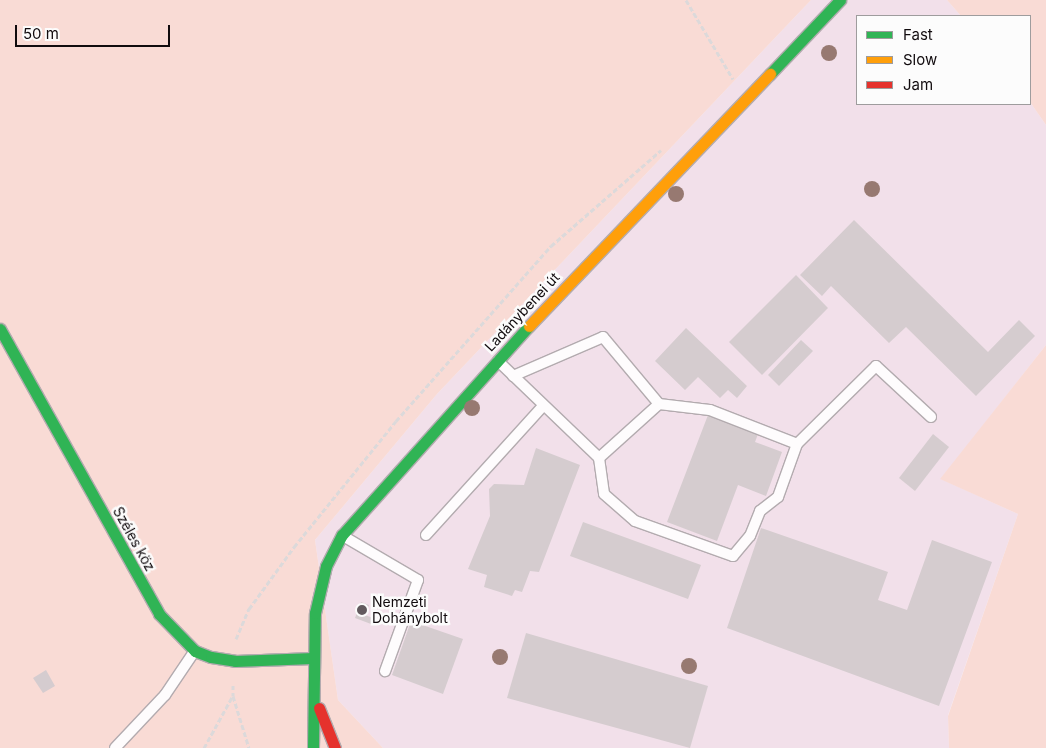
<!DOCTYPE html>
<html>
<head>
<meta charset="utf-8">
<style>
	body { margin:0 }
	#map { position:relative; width:1046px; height:748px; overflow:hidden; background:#f8eef3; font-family:Inter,sans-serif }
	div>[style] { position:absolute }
	.built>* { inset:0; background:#f2e0ea }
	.green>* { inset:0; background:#f9dbd5 }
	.building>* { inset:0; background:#d5cccf }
	.path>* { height:3px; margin-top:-1.5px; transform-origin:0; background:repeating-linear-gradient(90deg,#dcd9da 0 5px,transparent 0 7.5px) }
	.roads { filter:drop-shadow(1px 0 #b3abaf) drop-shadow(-1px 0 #b3abaf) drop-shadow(0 1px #b3abaf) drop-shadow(0 -1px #b3abaf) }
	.lane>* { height:10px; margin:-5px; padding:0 5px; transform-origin:5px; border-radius:5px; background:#fefcfd }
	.fast>* { height:11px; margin:-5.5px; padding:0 5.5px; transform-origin:5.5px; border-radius:5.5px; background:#30b455 }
	.slow>* { height:11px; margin:-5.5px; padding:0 5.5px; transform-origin:5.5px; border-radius:5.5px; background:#ff9f0a }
	.jam>* { height:11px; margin:-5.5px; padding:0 5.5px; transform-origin:5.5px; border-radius:5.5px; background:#e5322d }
	.trees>* { width:16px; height:16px; margin:-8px; border-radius:50%; background:#977971 }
	.dots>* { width:14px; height:14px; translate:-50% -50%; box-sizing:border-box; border:2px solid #fcfcfc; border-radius:50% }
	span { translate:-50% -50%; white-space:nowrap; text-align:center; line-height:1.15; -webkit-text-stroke:5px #fcfcfc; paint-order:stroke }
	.street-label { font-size:14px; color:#110b0e }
	.poi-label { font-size:14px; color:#110b0e }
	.left { translate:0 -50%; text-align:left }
	.legend { position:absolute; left:856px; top:15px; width:175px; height:90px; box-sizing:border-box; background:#fcfcfc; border:1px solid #9e9c9d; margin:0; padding:6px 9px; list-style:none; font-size:15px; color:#110b0e }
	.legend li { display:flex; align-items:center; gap:10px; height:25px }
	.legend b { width:25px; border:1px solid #9e9c9d }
	.scale { position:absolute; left:15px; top:25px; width:155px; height:22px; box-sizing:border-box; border:2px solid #110b0e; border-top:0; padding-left:6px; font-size:15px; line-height:18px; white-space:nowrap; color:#110b0e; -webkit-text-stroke:4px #fcfcfc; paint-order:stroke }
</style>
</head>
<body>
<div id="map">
	<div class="built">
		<i style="clip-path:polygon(811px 0,947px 0,961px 16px,857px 16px,857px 104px,1030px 102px,1046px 125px,1046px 345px,941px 479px,1018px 514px,948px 715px,949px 748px,383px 748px,338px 700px,315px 540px,437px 394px)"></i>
	</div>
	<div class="green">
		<i style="clip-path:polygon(0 0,811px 0,437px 394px,315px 540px,338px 700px,383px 748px,0 748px)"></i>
		<i style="clip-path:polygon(947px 0,1046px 0,1046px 125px,1030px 102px,1030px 16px,961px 16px)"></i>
		<i style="clip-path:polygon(1046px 345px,1046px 748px,949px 748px,948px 716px,1018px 514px,940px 479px)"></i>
	</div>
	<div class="building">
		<i style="clip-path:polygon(854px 220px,988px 352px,1019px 320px,1035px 336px,976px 396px,906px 327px,889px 343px,831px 286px,822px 296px,800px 275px)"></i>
		<i style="clip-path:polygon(796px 275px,828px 308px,762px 375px,729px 342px)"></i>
		<i style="clip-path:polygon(686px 328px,747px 386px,737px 398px,728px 390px,720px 398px,698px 377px,685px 390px,655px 361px)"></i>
		<i style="clip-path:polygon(801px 340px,813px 351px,779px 386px,768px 375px)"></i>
		<i style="clip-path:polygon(708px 415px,758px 434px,755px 442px,782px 452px,766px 496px,738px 485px,717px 541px,667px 522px)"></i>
		<i style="clip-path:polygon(933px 434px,949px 447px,915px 491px,899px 478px)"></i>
		<i style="clip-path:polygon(536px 448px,580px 465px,539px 572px,530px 571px,522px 592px,515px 590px,512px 596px,484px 587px,487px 575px,468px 569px,490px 516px,489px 489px,494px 484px,524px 485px)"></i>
		<i style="clip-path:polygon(583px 522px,701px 565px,688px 599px,570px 556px)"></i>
		<i style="clip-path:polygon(761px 528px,888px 572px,878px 600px,907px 610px,932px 540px,992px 562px,939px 706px,727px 628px)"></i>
		<i style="clip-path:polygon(361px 602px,369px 605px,365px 615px,373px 618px,371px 624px,355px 618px)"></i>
		<i style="clip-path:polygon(411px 621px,463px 639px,443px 694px,392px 675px)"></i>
		<i style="clip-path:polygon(526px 633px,708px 686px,690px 748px,507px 698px)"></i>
		<i style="clip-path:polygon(46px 670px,55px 686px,43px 693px,33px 678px)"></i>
	</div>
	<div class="path">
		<i style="left:686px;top:0;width:92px;rotate:59.3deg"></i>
		<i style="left:236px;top:639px;width:33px;rotate:-67deg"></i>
		<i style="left:249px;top:609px;width:77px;rotate:-54deg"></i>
		<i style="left:294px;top:547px;width:162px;rotate:-51deg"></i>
		<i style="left:396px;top:421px;width:234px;rotate:-48.5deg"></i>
		<i style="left:551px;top:246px;width:146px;rotate:-41.1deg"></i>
		<i style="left:233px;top:685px;width:11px;rotate:90deg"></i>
		<i style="left:233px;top:696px;width:54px;rotate:72.9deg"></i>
		<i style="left:204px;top:748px;width:58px;rotate:-61.2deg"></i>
	</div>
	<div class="roads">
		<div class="lane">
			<i style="left:498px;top:361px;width:140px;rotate:43.8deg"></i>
			<i style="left:599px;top:458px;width:36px;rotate:82deg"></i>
			<i style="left:604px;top:494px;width:41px;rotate:41.1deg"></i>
			<i style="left:635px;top:521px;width:104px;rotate:19.7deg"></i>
			<i style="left:733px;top:556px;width:26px;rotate:-50deg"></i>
			<i style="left:750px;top:536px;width:27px;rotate:-68deg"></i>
			<i style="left:760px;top:511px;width:23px;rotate:-38deg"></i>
			<i style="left:778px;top:497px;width:56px;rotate:-70.3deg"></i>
			<i style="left:797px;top:444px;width:111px;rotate:-44.6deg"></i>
			<i style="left:876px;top:366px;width:75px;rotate:42.8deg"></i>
			<i style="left:513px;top:376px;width:98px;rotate:-23.4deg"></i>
			<i style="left:603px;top:337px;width:87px;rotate:50.1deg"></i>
			<i style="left:599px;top:458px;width:81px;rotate:-42deg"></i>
			<i style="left:659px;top:404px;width:51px;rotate:6.7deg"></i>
			<i style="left:710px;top:410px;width:93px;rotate:21.3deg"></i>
			<i style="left:426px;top:535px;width:174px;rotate:-47.8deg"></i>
			<i style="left:343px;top:536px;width:87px;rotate:30.4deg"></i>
			<i style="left:418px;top:580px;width:97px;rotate:109.9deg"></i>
			<i style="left:115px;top:748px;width:73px;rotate:-46.7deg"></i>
			<i style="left:165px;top:695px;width:52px;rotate:-56deg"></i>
		</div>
		<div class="fast">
			<i style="left:770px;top:74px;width:102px;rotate:-46.6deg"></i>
			<i style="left:0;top:329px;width:326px;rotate:60.8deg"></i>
			<i style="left:159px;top:614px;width:52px;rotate:45.8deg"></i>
			<i style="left:195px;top:651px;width:17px;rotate:21deg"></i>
			<i style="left:211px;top:657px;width:24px;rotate:9deg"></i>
			<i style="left:235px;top:661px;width:78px;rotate:-2.2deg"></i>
			<i style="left:313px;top:748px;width:135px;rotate:-89.2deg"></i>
			<i style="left:315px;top:613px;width:48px;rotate:-76.8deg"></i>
			<i style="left:326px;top:566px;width:35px;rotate:-63deg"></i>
			<i style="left:342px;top:535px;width:280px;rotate:-48.2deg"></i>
		</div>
		<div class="slow">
			<i style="left:529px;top:326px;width:349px;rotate:-46.3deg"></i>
		</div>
		<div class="jam">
			<i style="left:319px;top:708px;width:43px;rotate:68.2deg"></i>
		</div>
	</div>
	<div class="trees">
		<i style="left:829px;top:53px"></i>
		<i style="left:872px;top:189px"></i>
		<i style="left:676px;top:194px"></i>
		<i style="left:472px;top:408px"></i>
		<i style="left:500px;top:657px"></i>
		<i style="left:689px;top:666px"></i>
	</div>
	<div class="dots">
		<i style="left:362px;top:610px;background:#625a5e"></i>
	</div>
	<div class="street-label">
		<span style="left:522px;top:312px;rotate:-47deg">Ladánybenei út</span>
		<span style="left:134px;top:539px;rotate:61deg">Széles köz</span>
	</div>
	<div class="poi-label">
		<span class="left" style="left:372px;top:610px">Nemzeti<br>Dohánybolt</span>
	</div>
	<ul class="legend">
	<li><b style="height:6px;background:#30b455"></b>Fast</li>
	<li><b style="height:6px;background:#ff9f0a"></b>Slow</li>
	<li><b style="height:6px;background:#e5322d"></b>Jam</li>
	</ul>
	<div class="scale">50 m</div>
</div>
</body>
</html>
